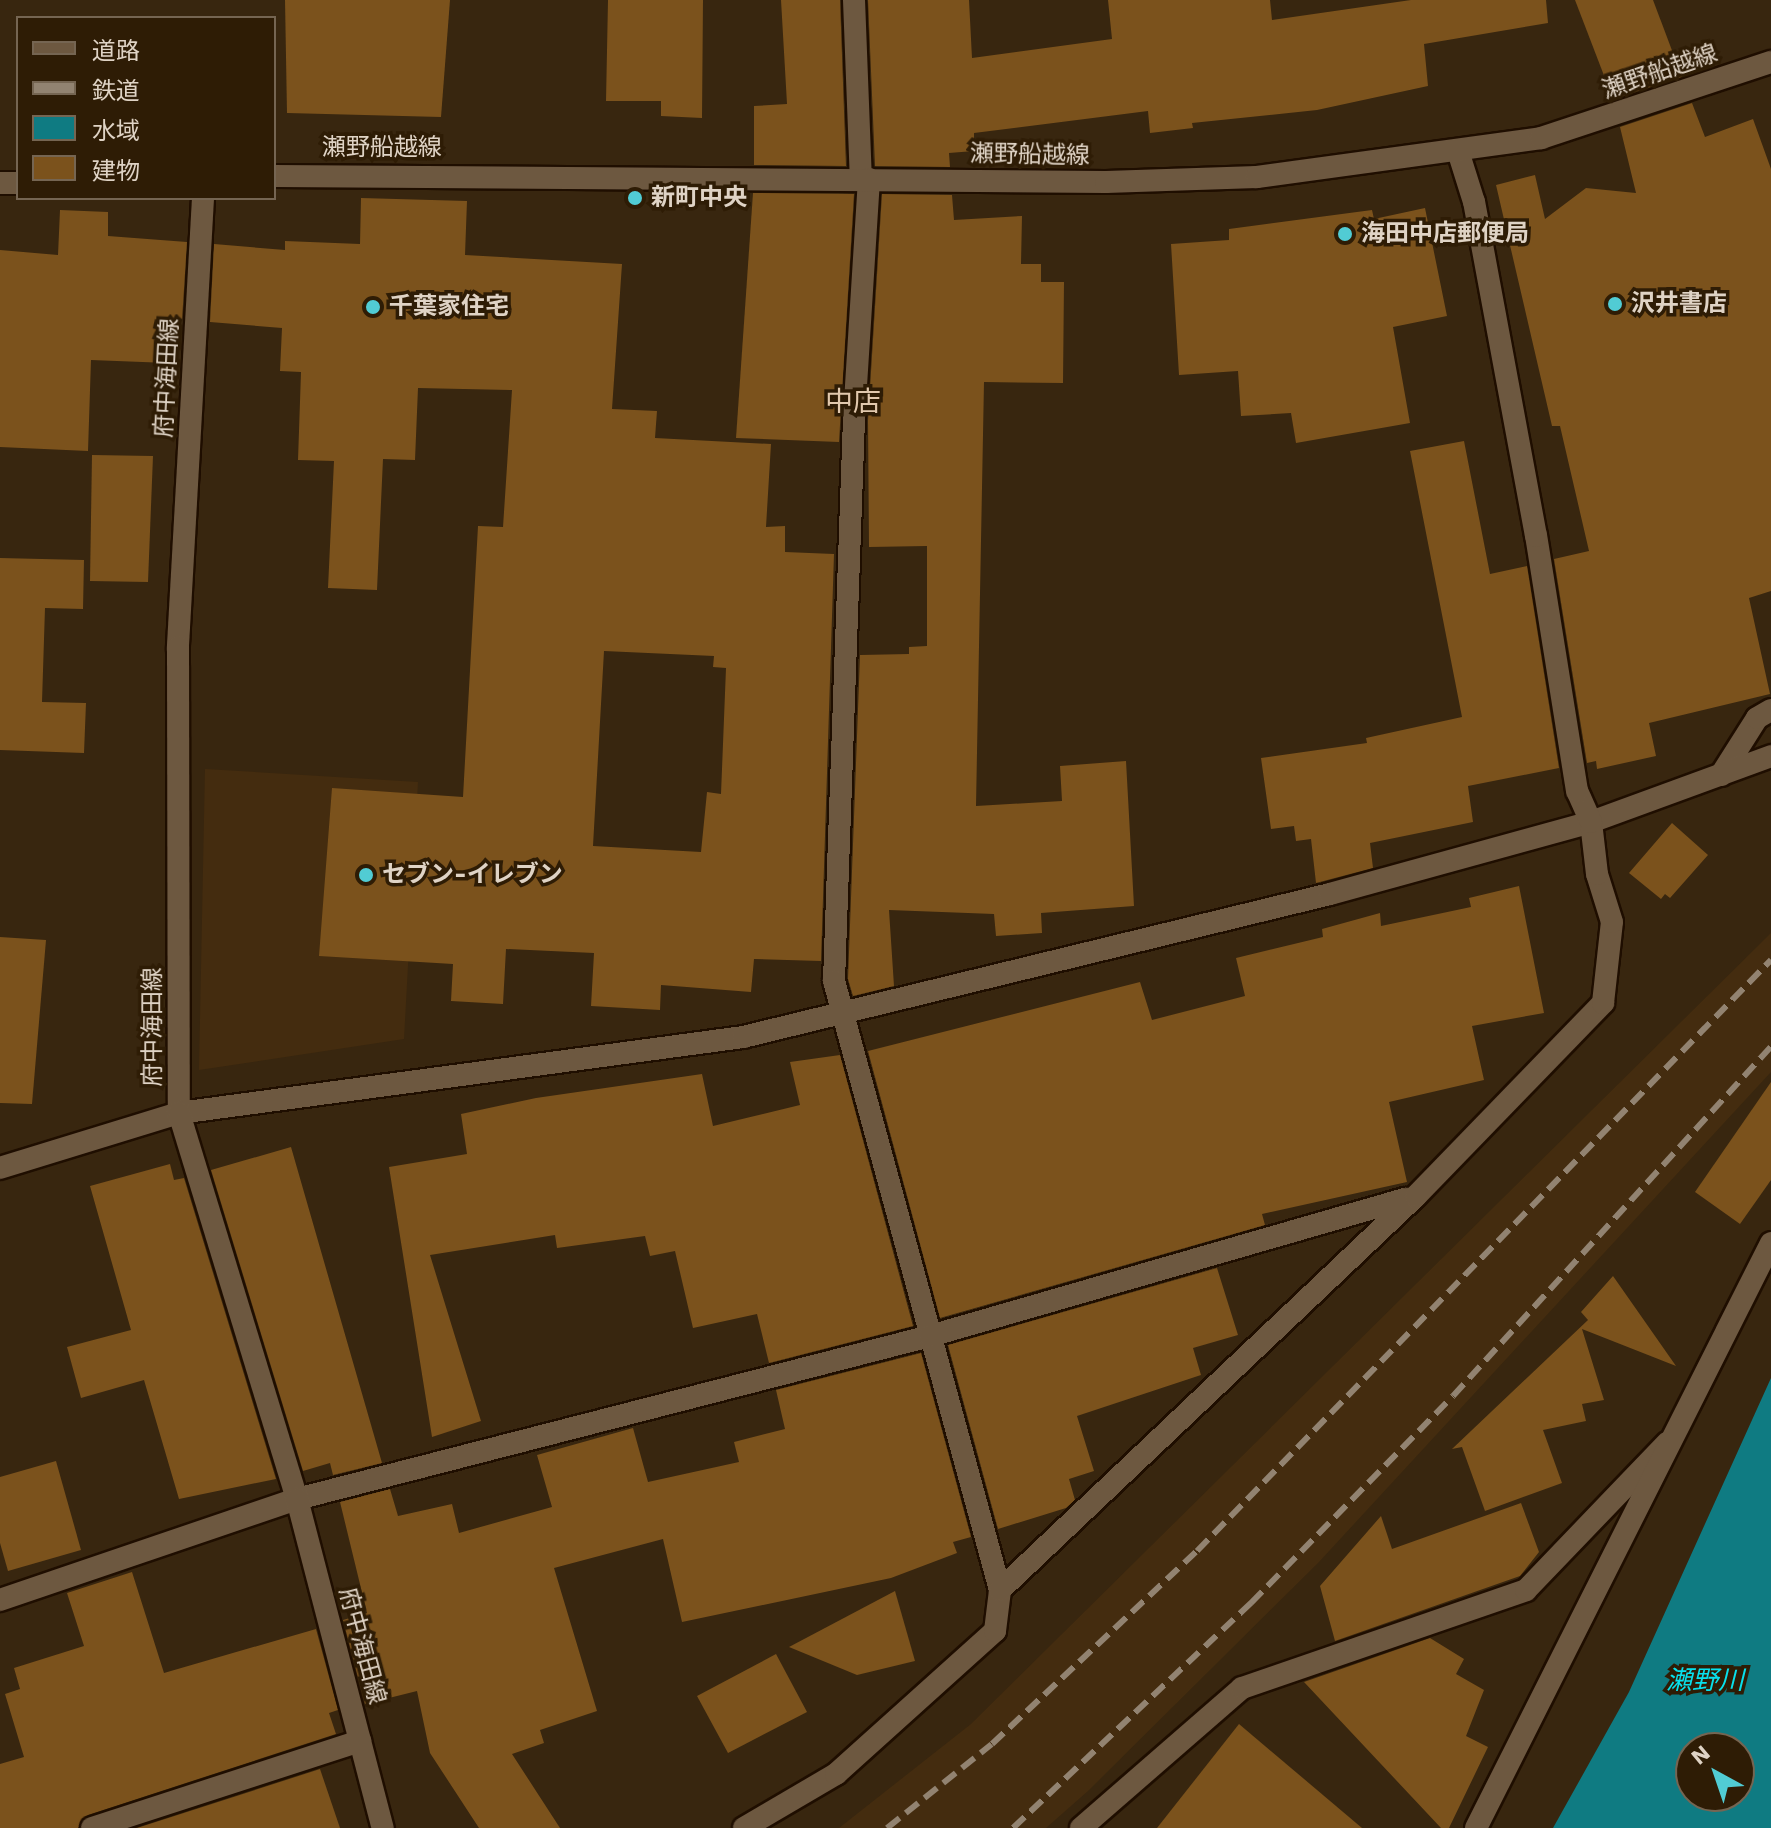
<!DOCTYPE html>
<html>
<head>
<meta charset="utf-8">
<style>
	body { margin:0 }
	#map { position:relative; width:1771px; height:1828px; overflow:hidden; background:#38260f; font-family:"Work Sans","Noto Sans JP",sans-serif }
	div>[style] { position:absolute }
	.built>* { inset:0; background:#442c0f }
	.water>* { inset:0; background:#0f7b82 }
	.building>* { inset:0; background:#7b521c }
	.roads { filter:drop-shadow(2px 0 #1f0e00) drop-shadow(-2px 0 #1f0e00) drop-shadow(0 2px #1f0e00) drop-shadow(0 -2px #1f0e00) }
	.minor>* { height:22px; margin:-11px; padding:0 11px; transform-origin:11px; border-radius:11px; background:#6d5840 }
	.secondary>* { height:22px; margin:-11px; padding:0 11px; transform-origin:11px; border-radius:11px; background:#6d5840 }
	.rail>* { height:6px; margin-top:-3px; transform-origin:0; background:repeating-linear-gradient(90deg,#928371 0 16px,transparent 0 24px) }
	.dots>* { width:22px; height:22px; translate:-50% -50%; box-sizing:border-box; border:4px solid #2e1c05; border-radius:50% }
	span { translate:-50% -50%; white-space:nowrap; text-align:center; line-height:1.15; -webkit-text-stroke:7px #2e1c05; paint-order:stroke }
	.street-label { font-size:24px; color:#dfd3c5 }
	.poi-label { font-size:24px; color:#dfd3c5; font-weight:700 }
	.left { translate:0 -50%; text-align:left }
	.water-label { font-size:26px; color:#08e0ec; font-style:italic }
	.quarter-label { font-size:28px; color:#e1c8ad }
	.legend { position:absolute; left:16px; top:16px; width:260px; height:184px; box-sizing:border-box; background:#2e1c05; border:2px solid #756552; margin:0; padding:10px 14px; list-style:none; font-size:24px; color:#dfd3c5 }
	.legend li { display:flex; align-items:center; gap:16px; height:40px }
	.legend b { width:40px; border:2px solid #756552 }
	.north { position:absolute; left:1675px; top:1732px; width:80px; height:80px; box-sizing:border-box; background:#2e1c05; border:2px solid #756552; border-radius:50%; rotate:320deg; font-size:22px; font-weight:700; line-height:32px; text-align:center; color:#dfd3c5 }
	.north::after { content:''; display:block; margin:auto; width:28px; height:36px; background:#51ccd4; clip-path:polygon(50% 0,100% 100%,50% 72%,0 100%) }
</style>
</head>
<body>
<div id="map">
	<div class="built">
		<i style="clip-path:polygon(205px 769px,418px 782px,404px 1039px,199px 1070px)"></i>
		<i style="clip-path:polygon(1771px 933px,1771px 1072px,1319px 1562px,1088px 1791px,1046px 1828px,839px 1828px,971px 1724px)"></i>
	</div>
	<div class="water">
		<i style="clip-path:polygon(evenodd,1771px 1378px,1771px 1828px,1553px 1828px,1629px 1692px,1771px 1378px,1691px 1748px,1739px 1748px,1739px 1796px,1691px 1796px,1691px 1748px)"></i>
	</div>
	<div class="building">
		<i style="clip-path:polygon(285px 0,450px 0,441px 117px,287px 113px)"></i>
		<i style="clip-path:polygon(608px 0,703px 0,702px 118px,661px 116px,661px 101px,606px 101px)"></i>
		<i style="clip-path:polygon(781px 0,840px 0,846px 166px,754px 165px,754px 106px,787px 104px)"></i>
		<i style="clip-path:polygon(868px 0,969px 0,972px 58px,1112px 39px,1108px 0,1270px 0,1272px 20px,1411px 0,1546px 0,1548px 23px,1424px 44px,1428px 86px,1317px 110px,1192px 123px,1193px 128px,1150px 133px,1148px 111px,974px 133px,974px 151px,949px 153px,950px 167px,875px 166px)"></i>
		<i style="clip-path:polygon(1575px 0,1653px 0,1682px 77px,1613px 99px)"></i>
		<i style="clip-path:polygon(1692px 103px,1705px 137px,1753px 119px,1771px 169px,1771px 591px,1749px 598px,1770px 694px,1649px 723px,1656px 756px,1597px 769px,1596px 761px,1587px 763px,1554px 559px,1589px 551px,1560px 426px,1552px 426px,1496px 185px,1535px 175px,1545px 219px,1586px 188px,1636px 193px,1620px 127px)"></i>
		<i style="clip-path:polygon(753px 193px,854px 194px,839px 442px,736px 438px)"></i>
		<i style="clip-path:polygon(882px 194px,952px 195px,954px 220px,1022px 216px,1021px 264px,1041px 264px,1041px 282px,1064px 282px,1063px 383px,984px 382px,976px 806px,1062px 801px,1060px 766px,1126px 761px,1134px 906px,1041px 913px,1042px 933px,996px 936px,994px 914px,889px 910px,894px 986px,853px 996px,848px 979px,860px 655px,909px 654px,909px 647px,927px 646px,927px 546px,869px 547px,868px 420px)"></i>
		<i style="clip-path:polygon(evenodd,361px 198px,467px 201px,465px 255px,622px 264px,612px 409px,657px 411px,655px 438px,771px 444px,766px 527px,785px 526px,785px 552px,834px 554px,821px 961px,754px 959px,751px 992px,661px 985px,660px 1010px,591px 1006px,594px 953px,506px 949px,503px 1004px,451px 1001px,453px 964px,319px 956px,332px 788px,463px 797px,478px 526px,503px 527px,512px 390px,418px 388px,415px 460px,383px 459px,377px 590px,328px 588px,334px 461px,298px 460px,301px 372px,280px 371px,282px 328px,210px 322px,214px 244px,285px 250px,285px 241px,360px 244px,361px 198px,604px 651px,714px 656px,713px 667px,726px 668px,721px 794px,707px 792px,701px 852px,593px 846px,604px 651px)"></i>
		<i style="clip-path:polygon(1425px 208px,1447px 316px,1393px 327px,1410px 423px,1296px 443px,1291px 413px,1241px 416px,1238px 371px,1179px 375px,1171px 244px,1229px 240px,1229px 229px,1372px 210px,1374px 219px)"></i>
		<i style="clip-path:polygon(60px 210px,108px 212px,108px 236px,187px 242px,182px 320px,170px 319px,168px 363px,91px 360px,88px 451px,0 447px,0 250px,58px 255px)"></i>
		<i style="clip-path:polygon(1464px 441px,1490px 574px,1527px 566px,1559px 768px,1468px 786px,1473px 822px,1370px 843px,1373px 868px,1316px 883px,1311px 839px,1296px 841px,1294px 826px,1271px 829px,1261px 758px,1367px 743px,1366px 738px,1462px 717px,1410px 451px)"></i>
		<i style="clip-path:polygon(92px 455px,153px 456px,148px 582px,90px 581px)"></i>
		<i style="clip-path:polygon(0 558px,84px 560px,83px 609px,45px 608px,42px 702px,86px 703px,84px 753px,0 750px)"></i>
		<i style="clip-path:polygon(1672px 823px,1708px 855px,1670px 898px,1665px 894px,1661px 899px,1629px 873px)"></i>
		<i style="clip-path:polygon(1519px 886px,1544px 1013px,1472px 1026px,1484px 1080px,1389px 1102px,1407px 1182px,1262px 1214px,1265px 1225px,940px 1318px,868px 1051px,1140px 982px,1152px 1020px,1245px 996px,1236px 958px,1323px 937px,1322px 929px,1380px 913px,1381px 926px,1471px 907px,1469px 898px)"></i>
		<i style="clip-path:polygon(0 937px,46px 940px,32px 1104px,0 1103px)"></i>
		<i style="clip-path:polygon(840px 1055px,913px 1326px,769px 1363px,757px 1314px,693px 1328px,675px 1251px,650px 1256px,645px 1236px,557px 1248px,555px 1235px,430px 1255px,481px 1421px,432px 1437px,389px 1167px,467px 1154px,461px 1114px,536px 1098px,702px 1074px,713px 1126px,800px 1105px,790px 1062px)"></i>
		<i style="clip-path:polygon(1771px 1082px,1771px 1180px,1740px 1224px,1695px 1192px)"></i>
		<i style="clip-path:polygon(291px 1147px,382px 1463px,333px 1475px,330px 1463px,303px 1471px,211px 1170px)"></i>
		<i style="clip-path:polygon(170px 1164px,174px 1180px,184px 1178px,276px 1479px,179px 1499px,144px 1380px,81px 1398px,67px 1347px,131px 1330px,90px 1186px)"></i>
		<i style="clip-path:polygon(1217px 1268px,1238px 1335px,1193px 1348px,1201px 1375px,1077px 1416px,1094px 1471px,1069px 1479px,1075px 1500px,1066px 1508px,998px 1529px,948px 1345px)"></i>
		<i style="clip-path:polygon(1613px 1276px,1676px 1366px,1582px 1329px,1604px 1400px,1582px 1404px,1586px 1421px,1543px 1430px,1562px 1483px,1485px 1511px,1462px 1447px,1452px 1449px,1588px 1320px,1581px 1312px)"></i>
		<i style="clip-path:polygon(921px 1353px,971px 1537px,953px 1542px,957px 1553px,891px 1578px,682px 1622px,663px 1539px,554px 1568px,597px 1711px,540px 1730px,544px 1743px,512px 1754px,560px 1828px,479px 1828px,430px 1753px,417px 1691px,365px 1704px,343px 1620px,367px 1613px,340px 1502px,390px 1489px,398px 1516px,452px 1504px,459px 1533px,552px 1507px,537px 1455px,633px 1428px,648px 1482px,739px 1462px,734px 1442px,785px 1429px,776px 1390px)"></i>
		<i style="clip-path:polygon(56px 1461px,81px 1550px,8px 1571px,0 1543px,0 1477px)"></i>
		<i style="clip-path:polygon(1521px 1503px,1539px 1552px,1520px 1576px,1335px 1641px,1320px 1586px,1381px 1516px,1392px 1549px)"></i>
		<i style="clip-path:polygon(132px 1572px,164px 1673px,316px 1629px,338px 1710px,329px 1713px,336px 1734px,88px 1815px,78px 1828px,0 1828px,0 1764px,24px 1757px,5px 1694px,20px 1689px,14px 1668px,84px 1646px,67px 1593px)"></i>
		<i style="clip-path:polygon(895px 1591px,915px 1661px,857px 1675px,789px 1647px)"></i>
		<i style="clip-path:polygon(1430px 1638px,1464px 1659px,1456px 1674px,1484px 1690px,1466px 1736px,1488px 1747px,1449px 1828px,1441px 1828px,1304px 1682px)"></i>
		<i style="clip-path:polygon(776px 1654px,807px 1712px,728px 1753px,697px 1696px)"></i>
		<i style="clip-path:polygon(1239px 1724px,1362px 1828px,1157px 1828px)"></i>
		<i style="clip-path:polygon(320px 1769px,340px 1828px,137px 1828px)"></i>
	</div>
	<div class="roads">
		<div class="minor">
			<i style="left:854px;top:0;width:179px;rotate:87.8deg"></i>
			<i style="left:869px;top:179px;width:240px;rotate:93.6deg"></i>
			<i style="left:854px;top:419px;width:562px;rotate:92.04deg"></i>
			<i style="left:834px;top:981px;width:631px;rotate:74.75deg"></i>
			<i style="left:1721px;top:775px;width:67px;rotate:-57.7deg"></i>
			<i style="left:1757px;top:718px;width:16px;rotate:-30deg"></i>
			<i style="left:0;top:1168px;width:187px;rotate:-17.1deg"></i>
			<i style="left:179px;top:1113px;width:569px;rotate:-7.67deg"></i>
			<i style="left:743px;top:1037px;width:604px;rotate:-13.69deg"></i>
			<i style="left:1330px;top:894px;width:271px;rotate:-15.4deg"></i>
			<i style="left:1591px;top:822px;width:192px;rotate:-20.1deg"></i>
			<i style="left:0;top:1600px;width:314px;rotate:-18.8deg"></i>
			<i style="left:297px;top:1499px;width:654px;rotate:-14.44deg"></i>
			<i style="left:930px;top:1336px;width:495px;rotate:-16.1deg"></i>
			<i style="left:92px;top:1828px;width:282px;rotate:-18deg"></i>
			<i style="left:744px;top:1828px;width:107px;rotate:-30.4deg"></i>
			<i style="left:836px;top:1774px;width:214px;rotate:-42deg"></i>
			<i style="left:995px;top:1631px;width:41px;rotate:-83deg"></i>
			<i style="left:1000px;top:1590px;width:573px;rotate:-43.44deg"></i>
			<i style="left:1416px;top:1196px;width:269px;rotate:-45.9deg"></i>
			<i style="left:1603px;top:1003px;width:81px;rotate:-83.7deg"></i>
			<i style="left:1612px;top:922px;width:50px;rotate:-107.4deg"></i>
			<i style="left:1597px;top:874px;width:52px;rotate:-96.6deg"></i>
			<i style="left:1591px;top:822px;width:34px;rotate:-114deg"></i>
			<i style="left:1577px;top:791px;width:258px;rotate:-99.1deg"></i>
			<i style="left:1536px;top:536px;width:340px;rotate:-100.5deg"></i>
			<i style="left:1474px;top:202px;width:53px;rotate:-107.4deg"></i>
			<i style="left:1081px;top:1828px;width:213px;rotate:-41deg"></i>
			<i style="left:1242px;top:1688px;width:300px;rotate:-19deg"></i>
			<i style="left:1526px;top:1590px;width:204px;rotate:-46.2deg"></i>
			<i style="left:1476px;top:1828px;width:655px;rotate:-63.24deg"></i>
		</div>
		<div class="secondary">
			<i style="left:274px;top:176px;width:832px;rotate:0.41deg"></i>
			<i style="left:1106px;top:182px;width:151px;rotate:-1.9deg"></i>
			<i style="left:1257px;top:177px;width:287px;rotate:-7.8deg"></i>
			<i style="left:1541px;top:138px;width:242px;rotate:-18.3deg"></i>
			<i style="left:0;top:183px;width:18px"></i>
			<i style="left:203px;top:198px;width:450px;rotate:93.2deg"></i>
			<i style="left:178px;top:647px;width:466px;rotate:89.9deg"></i>
			<i style="left:179px;top:1113px;width:404px;rotate:73deg"></i>
			<i style="left:297px;top:1499px;width:340px;rotate:75.4deg"></i>
		</div>
	</div>
	<div class="rail">
		<i style="left:887px;top:1828px;width:134px;rotate:-38.7deg"></i>
		<i style="left:992px;top:1744px;width:282px;rotate:-43.3deg"></i>
		<i style="left:1197px;top:1551px;width:824px;rotate:-45.84deg"></i>
		<i style="left:1013px;top:1828px;width:328px;rotate:-43.4deg"></i>
		<i style="left:1251px;top:1603px;width:289px;rotate:-45.7deg"></i>
		<i style="left:1453px;top:1396px;width:472px;rotate:-47.7deg"></i>
	</div>
	<div class="dots">
		<i style="left:635px;top:198px;background:#51ccd4"></i>
		<i style="left:1345px;top:234px;background:#51ccd4"></i>
		<i style="left:1615px;top:304px;background:#51ccd4"></i>
		<i style="left:373px;top:307px;background:#51ccd4"></i>
		<i style="left:366px;top:875px;background:#51ccd4"></i>
	</div>
	<div class="street-label">
		<span style="left:1660px;top:72px;rotate:-19deg">瀬野船越線</span>
		<span style="left:382px;top:148px">瀬野船越線</span>
		<span style="left:1030px;top:155px;rotate:1deg">瀬野船越線</span>
		<span style="left:167px;top:378px;rotate:-87deg">府中海田線</span>
		<span style="left:153px;top:1027px;rotate:-90deg">府中海田線</span>
		<span style="left:362px;top:1646px;rotate:75deg">府中海田線</span>
	</div>
	<div class="poi-label">
		<span class="left" style="left:651px;top:198px">新町中央</span>
		<span class="left" style="left:1361px;top:234px">海田中店郵便局</span>
		<span class="left" style="left:1631px;top:304px">沢井書店</span>
		<span class="left" style="left:389px;top:307px">千葉家住宅</span>
		<span class="left" style="left:382px;top:875px">セブン-イレブン</span>
	</div>
	<div class="water-label">
		<span style="left:1705px;top:1681px">瀬野川</span>
	</div>
	<div class="quarter-label">
		<span style="left:853px;top:402px">中店</span>
	</div>
	<ul class="legend">
	<li><b style="height:10px;background:#6d5840"></b>道路</li>
	<li><b style="height:10px;background:#928371"></b>鉄道</li>
	<li><b style="height:22px;background:#0f7b82"></b>水域</li>
	<li><b style="height:22px;background:#7b521c"></b>建物</li>
	</ul>
	<div class="north">N</div>
</div>
</body>
</html>
